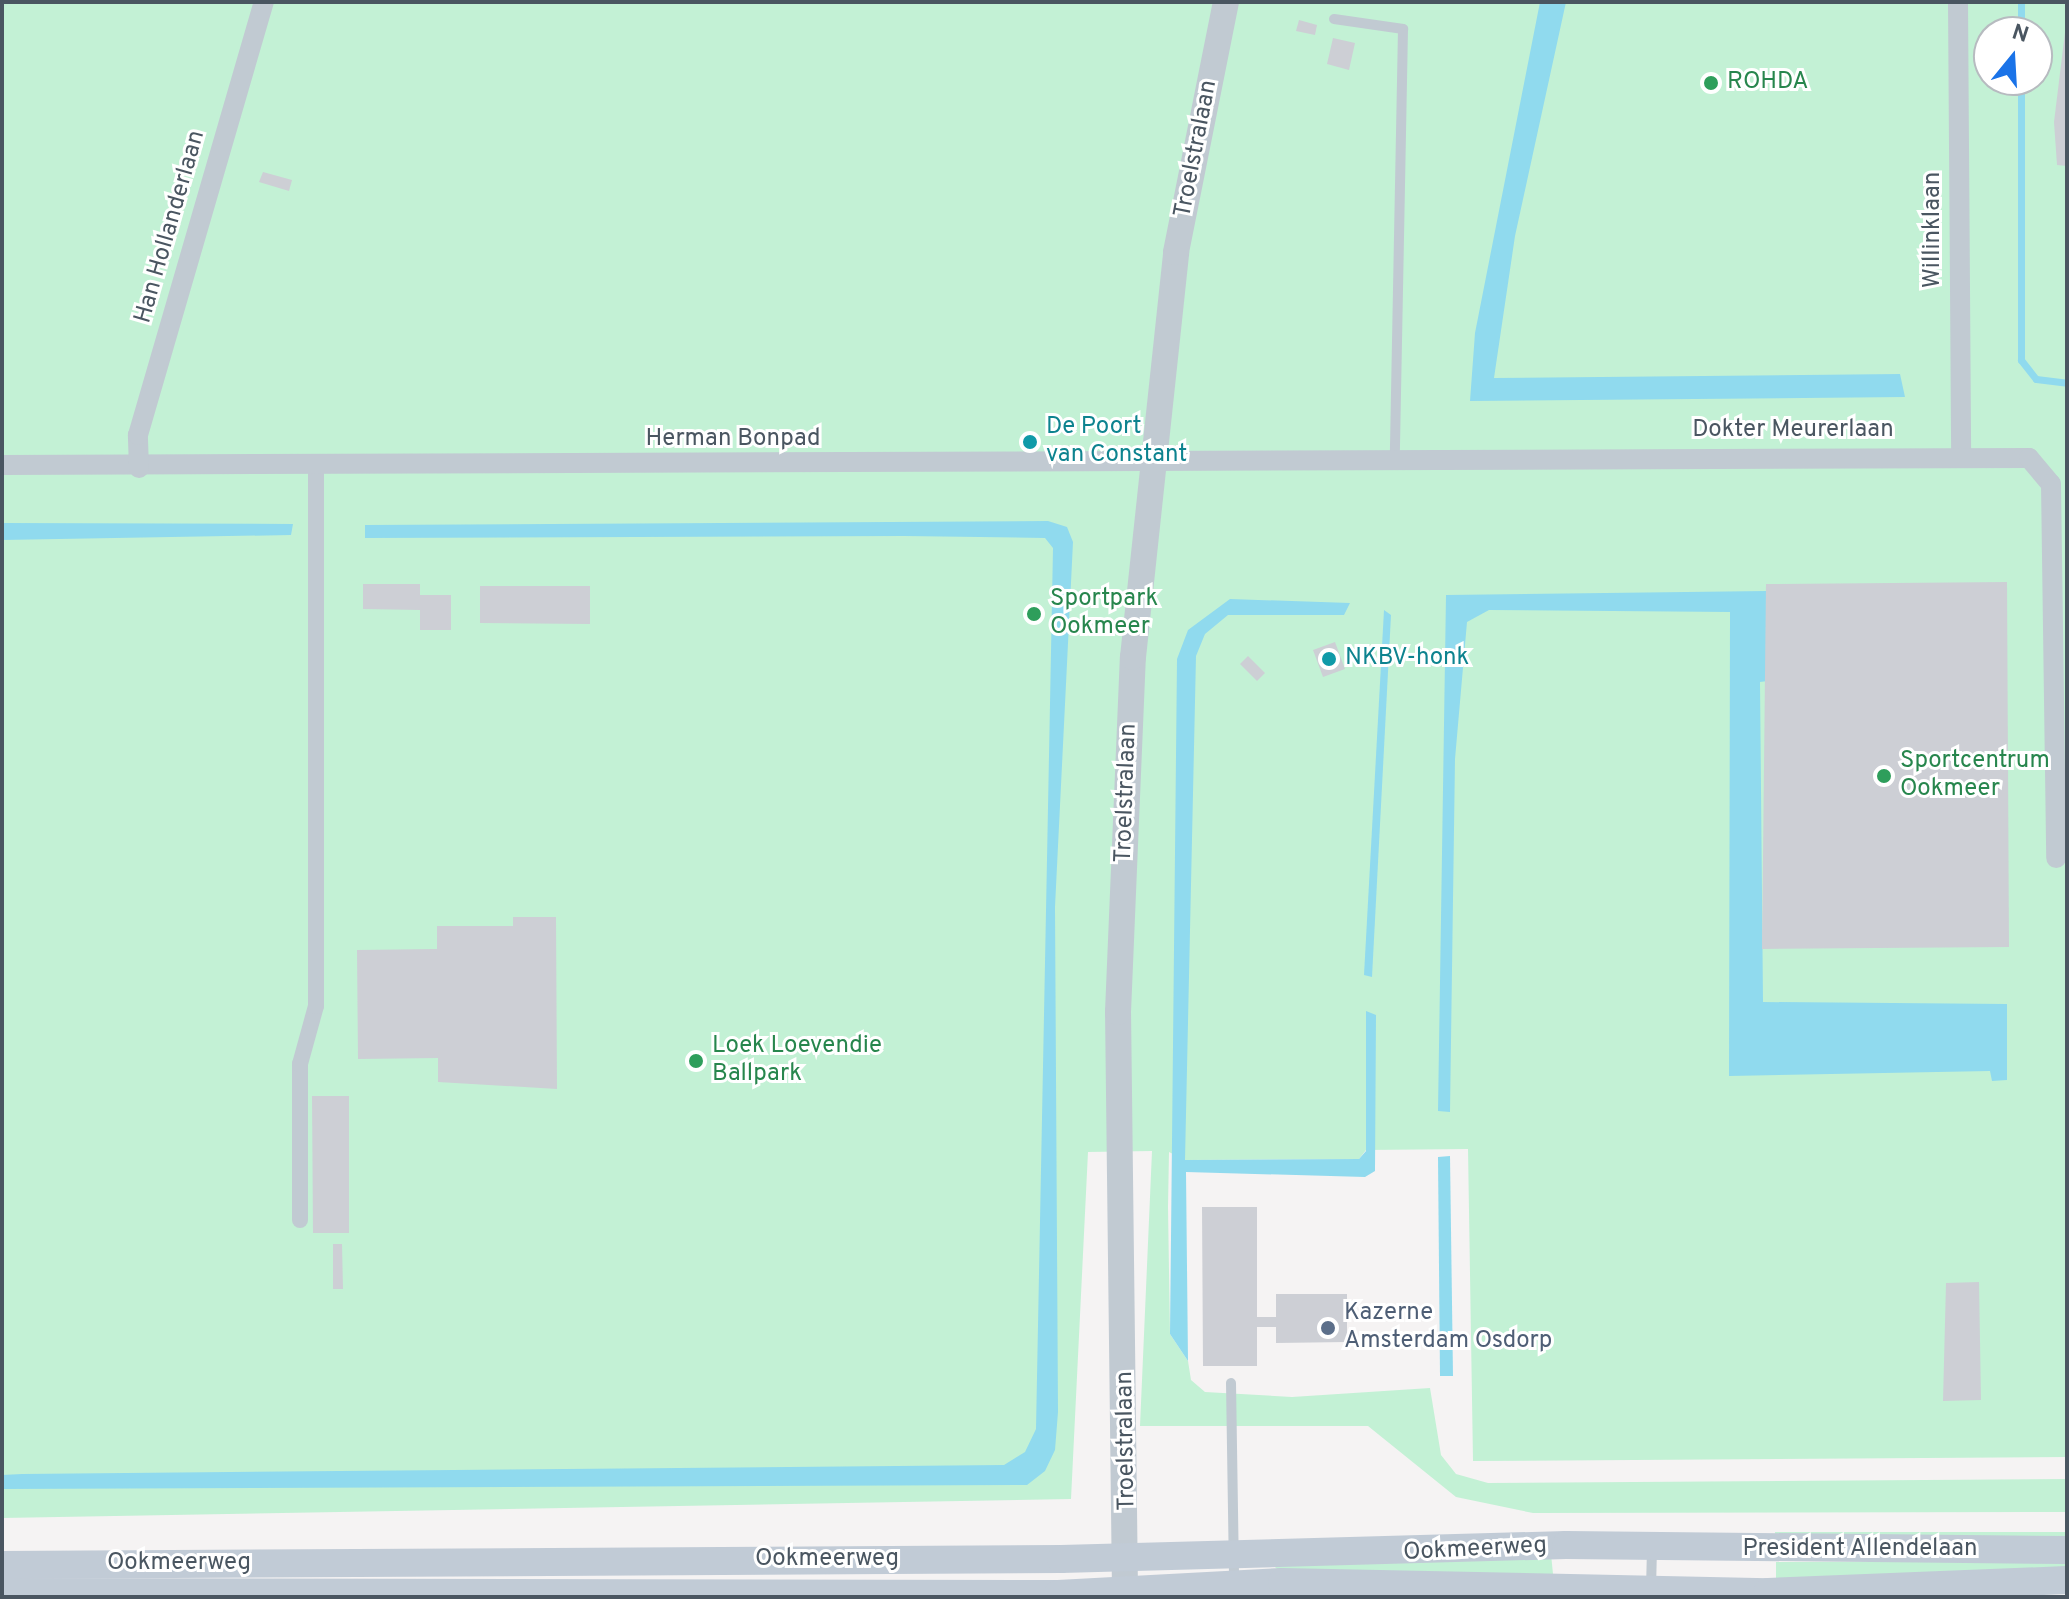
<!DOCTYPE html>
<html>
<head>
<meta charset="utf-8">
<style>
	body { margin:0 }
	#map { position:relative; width:2069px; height:1599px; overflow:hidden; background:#f5f3f3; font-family:Overpass,sans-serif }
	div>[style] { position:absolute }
	.green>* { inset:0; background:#c3f1d5 }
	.water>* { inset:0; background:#90daee }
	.stream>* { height:7px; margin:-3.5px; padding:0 3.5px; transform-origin:3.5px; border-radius:3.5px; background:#90daee }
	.building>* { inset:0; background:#cdcfd5 }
	.service>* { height:10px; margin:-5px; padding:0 5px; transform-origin:5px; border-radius:5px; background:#c1cad2 }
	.pedestrian>* { height:16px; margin:-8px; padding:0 8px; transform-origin:8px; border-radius:8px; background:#c1cad2 }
	.minor>* { height:20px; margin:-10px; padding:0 10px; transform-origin:10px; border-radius:10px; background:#c1cad2 }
	.tertiary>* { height:26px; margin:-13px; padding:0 13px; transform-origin:13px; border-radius:13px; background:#c1cad2 }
	.secondary>* { height:28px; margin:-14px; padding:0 14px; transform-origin:14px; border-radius:14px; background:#c1cbd6 }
	.dots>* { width:22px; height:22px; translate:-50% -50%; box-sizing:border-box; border:4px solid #fff; border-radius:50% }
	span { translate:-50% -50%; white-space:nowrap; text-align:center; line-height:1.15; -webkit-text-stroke:6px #fff; paint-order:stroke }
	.leisure-label { font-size:24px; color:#27864d }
	.left { translate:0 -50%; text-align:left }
	.street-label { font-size:24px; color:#4a5661 }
	.culture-label { font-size:24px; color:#0d838f }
	.service-label { font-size:24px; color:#4e5e75 }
	.frame { position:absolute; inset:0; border:4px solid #4a5661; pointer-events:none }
	.north { position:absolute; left:1973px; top:16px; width:80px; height:80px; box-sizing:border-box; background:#fff; border:2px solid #b7bbc0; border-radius:50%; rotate:18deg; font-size:22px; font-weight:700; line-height:32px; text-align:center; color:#4a5661 }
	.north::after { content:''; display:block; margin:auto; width:28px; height:36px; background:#1a73e8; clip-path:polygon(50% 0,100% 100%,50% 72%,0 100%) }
</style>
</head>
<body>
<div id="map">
	<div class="green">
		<i style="clip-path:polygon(evenodd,2px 2px,2067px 2px,2067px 1457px,1473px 1461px,1468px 1149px,1366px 1150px,1359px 1159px,1185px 1160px,1169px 1152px,1168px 1207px,1170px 1334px,1188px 1361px,1191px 1380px,1205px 1392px,1292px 1397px,1430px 1388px,1441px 1455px,1456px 1474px,1488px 1483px,2067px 1479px,2067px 1512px,1533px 1513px,1456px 1497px,1368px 1426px,1140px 1426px,1152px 1151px,1088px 1152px,1071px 1499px,2px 1518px,2px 2px,1989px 32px,2037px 32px,2037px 80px,1989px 80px,1989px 32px)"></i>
		<i style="clip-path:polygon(1775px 1532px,2067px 1532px,2067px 1538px,1775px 1538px)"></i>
		<i style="clip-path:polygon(1551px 1554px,1553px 1574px,1282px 1574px,1271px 1563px)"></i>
		<i style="clip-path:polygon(2067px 1561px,2067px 1573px,1776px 1584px,1776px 1562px)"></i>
	</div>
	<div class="water">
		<i style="clip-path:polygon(1540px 2px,1566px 2px,1515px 236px,1494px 378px,1900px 374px,1905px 397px,1470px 401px,1475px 333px)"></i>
		<i style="clip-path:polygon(1048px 521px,1067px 527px,1073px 542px,1055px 907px,1058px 1412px,1055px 1450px,1045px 1471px,1027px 1485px,2px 1489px,2px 1475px,22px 1474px,1004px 1465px,1025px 1452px,1036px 1429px,1053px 548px,1045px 538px,904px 536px,365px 538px,365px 525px)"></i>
		<i style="clip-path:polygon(2px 523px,293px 524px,291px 535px,2px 540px)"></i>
		<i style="clip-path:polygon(1767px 591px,1768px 681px,1760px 682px,1763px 1002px,2007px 1004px,2007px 1080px,1992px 1081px,1990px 1071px,1729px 1076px,1730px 612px,1489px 610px,1467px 622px,1455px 759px,1450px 1112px,1438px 1111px,1446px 595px)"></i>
		<i style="clip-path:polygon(1230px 599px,1350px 603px,1344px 615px,1228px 615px,1205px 634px,1196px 656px,1185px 1160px,1359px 1159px,1366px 1151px,1366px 1011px,1376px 1015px,1375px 1171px,1365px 1177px,1186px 1172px,1188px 1361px,1170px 1334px,1177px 659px,1188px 630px)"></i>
		<i style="clip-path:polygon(1384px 610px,1391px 615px,1372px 977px,1364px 975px)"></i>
		<i style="clip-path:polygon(1450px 1156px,1453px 1376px,1440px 1376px,1438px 1157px)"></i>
	</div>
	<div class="stream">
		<i style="left:2021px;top:32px;width:30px;rotate:-90deg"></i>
		<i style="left:2021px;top:80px;width:280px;rotate:90deg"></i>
		<i style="left:2021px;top:360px;width:24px;rotate:52deg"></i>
		<i style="left:2036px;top:379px;width:31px;rotate:7deg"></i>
	</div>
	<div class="building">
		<i style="clip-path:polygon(2067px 16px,2067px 166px,2057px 165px,2054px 122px)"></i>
		<i style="clip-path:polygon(1299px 20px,1317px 25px,1315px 35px,1296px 31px)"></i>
		<i style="clip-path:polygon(1333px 38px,1355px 43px,1349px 70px,1327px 64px)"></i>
		<i style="clip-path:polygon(263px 172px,292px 180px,289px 191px,259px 182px)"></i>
		<i style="clip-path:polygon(2007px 582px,2009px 947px,1762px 949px,1766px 584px)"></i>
		<i style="clip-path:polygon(363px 584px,420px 584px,420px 595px,451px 595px,451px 630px,420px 630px,420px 610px,363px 609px)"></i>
		<i style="clip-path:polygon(480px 586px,590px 586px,590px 624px,480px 623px)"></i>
		<i style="clip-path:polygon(1335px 642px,1345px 669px,1323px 677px,1313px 650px)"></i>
		<i style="clip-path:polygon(1248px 656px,1265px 673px,1257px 681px,1240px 664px)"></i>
		<i style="clip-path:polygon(513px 917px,556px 917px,557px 1089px,438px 1082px,438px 1058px,358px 1059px,357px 950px,437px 949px,437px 926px,513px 926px)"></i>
		<i style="clip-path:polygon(312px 1096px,349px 1096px,349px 1233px,313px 1233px)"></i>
		<i style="clip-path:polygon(1202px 1207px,1257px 1207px,1257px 1317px,1276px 1317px,1276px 1294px,1347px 1294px,1347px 1342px,1276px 1343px,1276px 1327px,1257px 1327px,1257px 1366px,1203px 1366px)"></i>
		<i style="clip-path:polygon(333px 1244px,342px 1244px,343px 1289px,333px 1289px)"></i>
		<i style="clip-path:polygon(1979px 1282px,1981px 1400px,1943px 1401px,1946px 1283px)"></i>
	</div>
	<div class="service">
		<i style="left:1334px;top:19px;width:70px;rotate:8.2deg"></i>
		<i style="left:1403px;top:29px;width:427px;rotate:91.1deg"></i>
		<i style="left:1231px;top:1383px;width:199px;rotate:89.1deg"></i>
		<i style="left:1651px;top:1589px;width:40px;rotate:-88.6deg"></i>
	</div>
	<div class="pedestrian">
		<i style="left:300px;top:1220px;width:156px;rotate:-90deg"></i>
		<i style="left:300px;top:1064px;width:60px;rotate:-74.6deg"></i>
		<i style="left:316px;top:1006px;width:536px;rotate:-90deg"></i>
	</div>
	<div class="minor">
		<i style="left:1958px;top:2px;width:455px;rotate:89.6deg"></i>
		<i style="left:2px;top:465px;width:2027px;rotate:-0.2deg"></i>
		<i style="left:2029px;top:458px;width:34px;rotate:50deg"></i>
		<i style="left:2051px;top:484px;width:374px;rotate:89.2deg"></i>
		<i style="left:139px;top:468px;width:33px;rotate:-92deg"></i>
		<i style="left:138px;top:435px;width:451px;rotate:-73.8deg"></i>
	</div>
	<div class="tertiary">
		<i style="left:1125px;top:1591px;width:579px;rotate:-90.69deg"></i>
		<i style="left:1118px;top:1012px;width:355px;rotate:-87.6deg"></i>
		<i style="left:1133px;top:657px;width:407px;rotate:-83.9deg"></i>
		<i style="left:1176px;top:252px;width:255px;rotate:-78.7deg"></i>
	</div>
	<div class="secondary">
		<i style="left:2px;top:1565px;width:1059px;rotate:-0.32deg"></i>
		<i style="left:1061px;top:1559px;width:505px;rotate:-1.59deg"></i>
		<i style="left:1566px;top:1545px;width:501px;rotate:0.57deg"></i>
		<i style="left:2px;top:1592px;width:1056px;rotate:0.11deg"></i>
		<i style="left:1058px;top:1594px;width:224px;rotate:-3.1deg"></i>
		<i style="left:1282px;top:1582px;width:486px;rotate:1.2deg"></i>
		<i style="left:1768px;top:1592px;width:299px;rotate:-2.3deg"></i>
	</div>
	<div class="dots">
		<i style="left:1711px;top:83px;background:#2e9e5b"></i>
		<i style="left:1030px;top:442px;background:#0f9aa8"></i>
		<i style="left:1034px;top:614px;background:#2e9e5b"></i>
		<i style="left:1329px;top:659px;background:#0f9aa8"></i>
		<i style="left:1884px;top:776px;background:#2e9e5b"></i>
		<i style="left:696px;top:1061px;background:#2e9e5b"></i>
		<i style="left:1328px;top:1328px;background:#5c6f8a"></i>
	</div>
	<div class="leisure-label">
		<span class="left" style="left:1727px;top:83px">ROHDA</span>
		<span class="left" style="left:1050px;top:614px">Sportpark<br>Ookmeer</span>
		<span class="left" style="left:1900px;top:776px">Sportcentrum<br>Ookmeer</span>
		<span class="left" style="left:712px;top:1061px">Loek Loevendie<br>Ballpark</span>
	</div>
	<div class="street-label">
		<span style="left:1197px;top:149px;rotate:-79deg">Troelstralaan</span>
		<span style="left:171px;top:227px;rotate:-74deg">Han Hollanderlaan</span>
		<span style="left:1934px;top:230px;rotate:-90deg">Willinklaan</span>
		<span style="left:1793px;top:431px">Dokter Meurerlaan</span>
		<span style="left:733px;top:440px">Herman Bonpad</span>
		<span style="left:1127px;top:793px;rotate:-88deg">Troelstralaan</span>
		<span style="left:1127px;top:1441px;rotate:-91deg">Troelstralaan</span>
		<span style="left:1475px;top:1550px;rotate:-3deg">Ookmeerweg</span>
		<span style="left:1860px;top:1550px">President Allendelaan</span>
		<span style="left:827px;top:1560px">Ookmeerweg</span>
		<span style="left:179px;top:1564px">Ookmeerweg</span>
	</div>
	<div class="culture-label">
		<span class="left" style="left:1046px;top:442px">De Poort<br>van Constant</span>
		<span class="left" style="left:1345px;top:659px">NKBV-honk</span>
	</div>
	<div class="service-label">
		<span class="left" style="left:1344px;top:1328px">Kazerne<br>Amsterdam Osdorp</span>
	</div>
	<div class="frame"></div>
	<div class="north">N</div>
</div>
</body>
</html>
